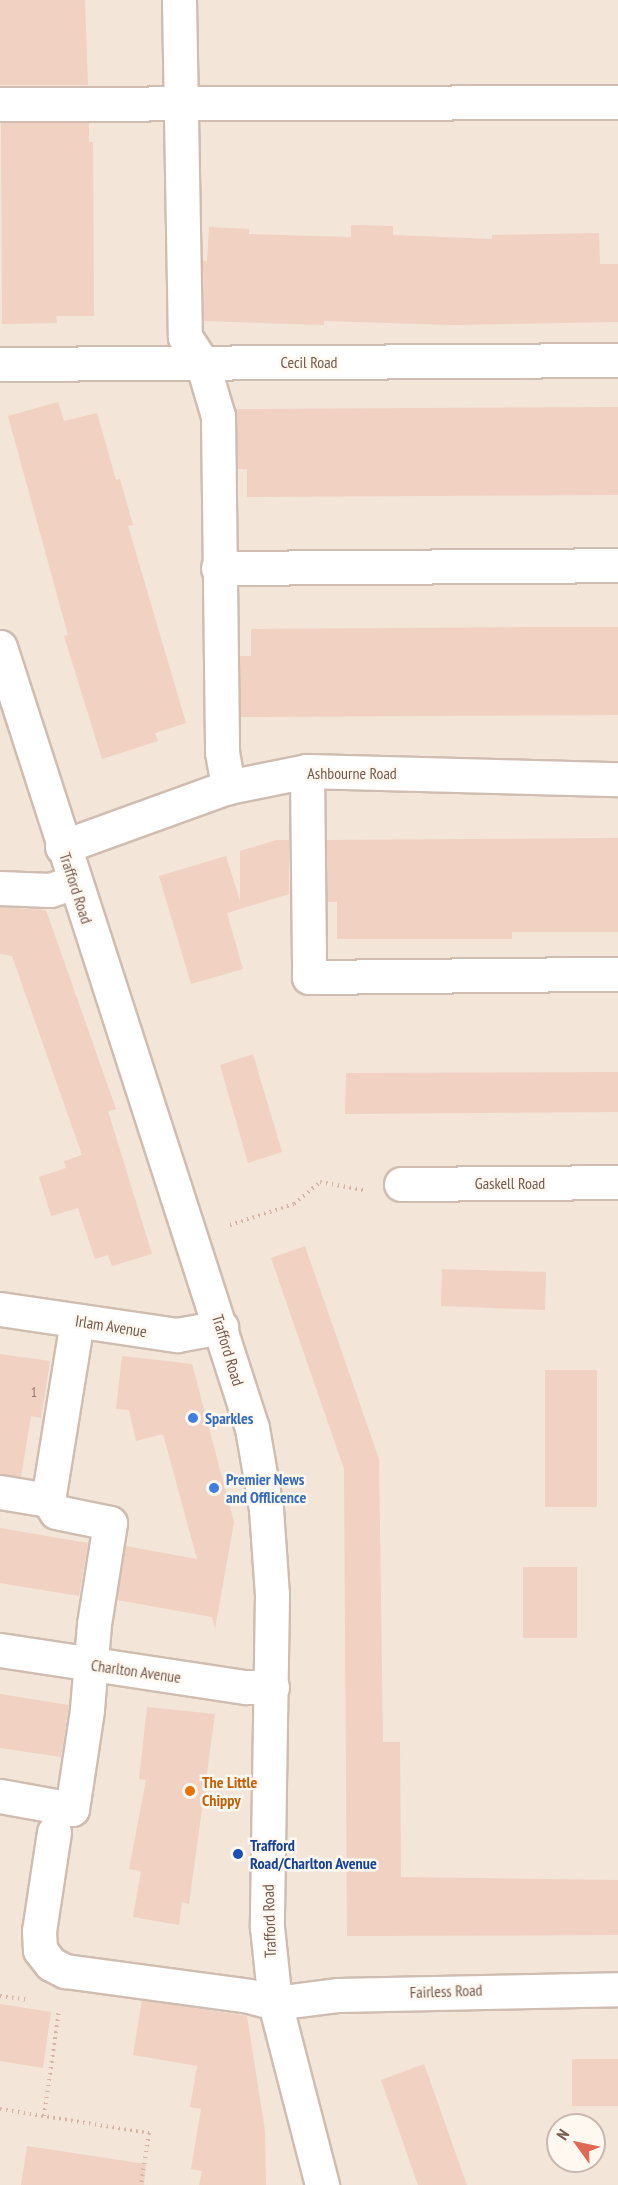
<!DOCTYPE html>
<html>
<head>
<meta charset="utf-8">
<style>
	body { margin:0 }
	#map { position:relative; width:618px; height:2185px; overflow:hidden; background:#fcf3e9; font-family:"PT Sans Narrow",sans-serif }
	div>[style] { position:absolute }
	.residential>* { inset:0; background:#f3e5d8 }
	.building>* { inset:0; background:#f0d1c2 }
	.path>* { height:4px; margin-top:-2px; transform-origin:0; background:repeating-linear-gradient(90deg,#d6b4a4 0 1.5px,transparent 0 6px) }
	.roads { filter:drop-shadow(2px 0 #d0bdb1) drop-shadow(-2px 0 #d0bdb1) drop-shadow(0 2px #d0bdb1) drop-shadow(0 -2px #d0bdb1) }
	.minor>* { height:33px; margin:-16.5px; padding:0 16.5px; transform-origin:16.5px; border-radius:16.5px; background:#fff }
	.dots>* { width:16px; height:16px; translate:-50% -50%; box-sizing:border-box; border:3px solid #fef8f0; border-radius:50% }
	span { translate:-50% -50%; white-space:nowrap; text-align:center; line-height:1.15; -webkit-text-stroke:5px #fef8f0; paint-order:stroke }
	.number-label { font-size:14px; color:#94776a }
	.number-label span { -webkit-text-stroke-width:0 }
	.street-label { font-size:16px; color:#76594d }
	.shop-label { font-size:16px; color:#366cbe; font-weight:700 }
	.left { translate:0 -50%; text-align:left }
	.food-label { font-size:16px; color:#c56008; font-weight:700 }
	.transit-label { font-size:16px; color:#164399; font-weight:700 }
	.north { position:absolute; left:546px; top:2113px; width:60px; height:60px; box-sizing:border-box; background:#fef8f0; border:2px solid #c8b8af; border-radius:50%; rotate:303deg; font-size:16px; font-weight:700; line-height:24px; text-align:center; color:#76594d }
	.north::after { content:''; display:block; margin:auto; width:21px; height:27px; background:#e16953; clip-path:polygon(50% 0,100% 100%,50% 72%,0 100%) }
</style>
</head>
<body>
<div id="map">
	<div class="residential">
		<i style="clip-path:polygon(evenodd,0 0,618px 0,618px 2185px,0 2185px,0 0,558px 2125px,594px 2125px,594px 2161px,558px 2161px,558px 2125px)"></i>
	</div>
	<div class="building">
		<i style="clip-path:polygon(0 0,85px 0,88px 85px,0 85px)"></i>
		<i style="clip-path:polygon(89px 122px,89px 142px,93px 142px,94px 316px,56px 316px,57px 323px,2px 324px,1px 123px)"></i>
		<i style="clip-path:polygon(351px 225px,393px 226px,393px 235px,492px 239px,492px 235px,599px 233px,600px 264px,618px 264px,618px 322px,453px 325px,324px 321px,324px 325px,203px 321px,202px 261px,207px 261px,209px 227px,249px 229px,249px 234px,351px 237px)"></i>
		<i style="clip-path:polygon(58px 402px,64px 421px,97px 413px,116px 480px,120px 479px,133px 525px,128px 526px,186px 723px,155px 733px,158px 741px,102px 759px,64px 636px,68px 635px,8px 416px)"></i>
		<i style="clip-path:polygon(618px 407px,618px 495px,247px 497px,247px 469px,237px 469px,235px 409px)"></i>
		<i style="clip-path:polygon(538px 627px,618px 627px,618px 715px,240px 717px,240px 656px,251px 656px,251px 629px)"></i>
		<i style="clip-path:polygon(618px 838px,618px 932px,512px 932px,512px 939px,337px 939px,337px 902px,327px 902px,326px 840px)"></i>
		<i style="clip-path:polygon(276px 840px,289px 840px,289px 894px,227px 913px,243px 969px,191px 984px,159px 876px,226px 856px,240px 901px,240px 851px)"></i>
		<i style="clip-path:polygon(0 907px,46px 910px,116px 1109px,108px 1111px,152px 1254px,112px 1266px,108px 1255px,95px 1259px,78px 1208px,51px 1216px,39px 1177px,66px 1168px,64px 1161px,82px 1155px,12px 956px,0 954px)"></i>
		<i style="clip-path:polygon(253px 1054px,282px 1152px,248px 1163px,220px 1065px)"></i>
		<i style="clip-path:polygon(618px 1072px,618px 1112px,345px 1114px,346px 1073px)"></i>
		<i style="clip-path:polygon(305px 1246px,379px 1459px,383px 1742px,400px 1742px,401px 1877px,618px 1880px,618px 1935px,347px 1936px,344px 1469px,271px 1258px)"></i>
		<i style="clip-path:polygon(442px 1269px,546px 1272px,545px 1310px,441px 1306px)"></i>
		<i style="clip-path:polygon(0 1354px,50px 1361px,41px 1418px,31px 1416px,21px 1477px,0 1474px)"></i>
		<i style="clip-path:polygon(122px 1356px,192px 1364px,234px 1522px,215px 1629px,212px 1617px,117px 1600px,125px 1546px,197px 1559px,163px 1434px,136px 1441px,129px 1410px,116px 1409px)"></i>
		<i style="clip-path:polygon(545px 1370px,597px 1370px,597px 1507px,545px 1507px)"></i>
		<i style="clip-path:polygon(0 1528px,88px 1543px,79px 1596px,0 1583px)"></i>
		<i style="clip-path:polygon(523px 1567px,577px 1567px,577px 1638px,523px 1638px)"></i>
		<i style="clip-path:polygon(0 1694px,69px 1705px,61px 1757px,0 1748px)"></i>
		<i style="clip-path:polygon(147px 1707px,215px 1714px,189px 1904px,182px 1902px,179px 1925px,133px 1917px,141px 1871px,129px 1869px,146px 1780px,139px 1779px)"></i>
		<i style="clip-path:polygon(142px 2000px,247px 2016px,265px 2131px,266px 2185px,199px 2185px,202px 2171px,191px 2169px,201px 2109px,190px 2107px,197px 2066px,133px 2055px)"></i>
		<i style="clip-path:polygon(0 2004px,51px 2012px,43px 2068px,0 2061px)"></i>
		<i style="clip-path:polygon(572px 2059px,618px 2059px,618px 2106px,572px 2106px)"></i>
		<i style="clip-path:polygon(424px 2064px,467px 2185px,418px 2185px,381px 2080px)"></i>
		<i style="clip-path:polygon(27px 2146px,146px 2164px,144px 2185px,21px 2185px)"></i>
	</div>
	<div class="path">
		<i style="left:230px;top:1225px;width:67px;rotate:-18.2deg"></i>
		<i style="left:294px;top:1204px;width:34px;rotate:-40deg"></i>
		<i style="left:320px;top:1182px;width:44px;rotate:10.5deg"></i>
		<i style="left:0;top:1996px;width:29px;rotate:8deg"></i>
		<i style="left:0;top:2109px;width:151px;rotate:9.2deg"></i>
		<i style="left:149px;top:2133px;width:53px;rotate:98.7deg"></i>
		<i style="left:44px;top:2116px;width:107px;rotate:-81.9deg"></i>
	</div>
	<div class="roads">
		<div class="minor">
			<i style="left:179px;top:0;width:337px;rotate:89deg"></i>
			<i style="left:185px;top:337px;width:30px;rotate:56deg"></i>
			<i style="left:202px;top:362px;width:56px;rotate:73.5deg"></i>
			<i style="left:218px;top:416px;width:336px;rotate:89.3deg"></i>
			<i style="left:222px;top:752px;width:36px;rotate:80deg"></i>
			<i style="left:0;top:104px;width:618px;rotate:-0.19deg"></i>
			<i style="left:0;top:364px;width:618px;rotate:-0.37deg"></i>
			<i style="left:218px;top:568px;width:400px;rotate:-0.4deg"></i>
			<i style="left:0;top:647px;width:821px;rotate:72.12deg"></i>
			<i style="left:252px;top:1428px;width:82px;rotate:80.2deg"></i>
			<i style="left:266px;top:1509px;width:86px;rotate:86deg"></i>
			<i style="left:272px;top:1595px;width:332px;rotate:90.9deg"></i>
			<i style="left:267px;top:1927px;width:76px;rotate:84deg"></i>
			<i style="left:275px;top:2003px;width:188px;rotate:75.5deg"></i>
			<i style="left:307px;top:771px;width:206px;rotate:89.4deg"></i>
			<i style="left:309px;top:977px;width:309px;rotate:-0.6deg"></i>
			<i style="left:62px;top:847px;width:177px;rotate:-19.9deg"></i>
			<i style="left:228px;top:787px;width:81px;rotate:-11.4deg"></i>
			<i style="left:307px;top:771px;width:311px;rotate:1.5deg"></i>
			<i style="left:0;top:888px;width:50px;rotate:2.3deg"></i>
			<i style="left:50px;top:890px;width:25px;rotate:-18deg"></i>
			<i style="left:401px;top:1184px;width:217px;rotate:-0.5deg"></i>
			<i style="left:0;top:1309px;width:179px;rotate:8.4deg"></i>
			<i style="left:177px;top:1335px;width:45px;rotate:-10.3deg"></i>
			<i style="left:0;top:1492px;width:49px;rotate:9.5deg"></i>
			<i style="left:48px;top:1500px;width:14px;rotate:56deg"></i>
			<i style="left:56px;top:1512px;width:55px;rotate:11.5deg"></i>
			<i style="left:110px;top:1523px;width:102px;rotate:99deg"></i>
			<i style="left:94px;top:1624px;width:86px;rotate:94.7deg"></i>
			<i style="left:87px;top:1710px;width:100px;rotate:98.6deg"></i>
			<i style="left:72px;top:1809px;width:73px;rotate:-169.8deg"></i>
			<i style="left:48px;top:1500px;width:181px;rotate:-80.8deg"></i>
			<i style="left:0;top:1650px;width:249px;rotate:8.6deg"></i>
			<i style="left:246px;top:1687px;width:26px"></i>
			<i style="left:54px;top:1832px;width:100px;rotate:98.6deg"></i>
			<i style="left:39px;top:1931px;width:19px;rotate:87deg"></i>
			<i style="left:40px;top:1950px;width:18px;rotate:52deg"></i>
			<i style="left:51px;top:1964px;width:16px;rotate:27deg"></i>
			<i style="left:65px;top:1971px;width:186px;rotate:7.7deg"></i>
			<i style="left:249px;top:1996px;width:27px;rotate:15deg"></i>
			<i style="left:275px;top:2003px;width:64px;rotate:-7.2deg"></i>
			<i style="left:338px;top:1995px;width:280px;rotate:-1.2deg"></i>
		</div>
	</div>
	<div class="dots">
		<i style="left:193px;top:1418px;background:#3f7fe0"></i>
		<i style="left:214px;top:1488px;background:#3f7fe0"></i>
		<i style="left:190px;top:1791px;background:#e8710a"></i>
		<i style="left:238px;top:1854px;background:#1a4fb4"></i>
	</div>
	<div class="number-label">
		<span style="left:34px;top:1392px">1</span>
	</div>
	<div class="street-label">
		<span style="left:309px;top:362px">Cecil Road</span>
		<span style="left:352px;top:773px">Ashbourne Road</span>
		<span style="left:76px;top:888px;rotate:72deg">Trafford Road</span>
		<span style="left:510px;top:1183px">Gaskell Road</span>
		<span style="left:111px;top:1326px;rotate:9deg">Irlam Avenue</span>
		<span style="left:228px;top:1350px;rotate:73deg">Trafford Road</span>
		<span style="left:136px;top:1671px;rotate:8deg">Charlton Avenue</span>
		<span style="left:269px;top:1921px;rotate:-92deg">Trafford Road</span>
		<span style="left:446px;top:1991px;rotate:-2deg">Fairless Road</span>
	</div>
	<div class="shop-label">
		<span class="left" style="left:205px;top:1418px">Sparkles</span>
		<span class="left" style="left:226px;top:1488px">Premier News<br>and Offlicence</span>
	</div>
	<div class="food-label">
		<span class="left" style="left:202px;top:1791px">The Little<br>Chippy</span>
	</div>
	<div class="transit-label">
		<span class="left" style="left:250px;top:1854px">Trafford<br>Road/Charlton Avenue</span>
	</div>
	<div class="north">N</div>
</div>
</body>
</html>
